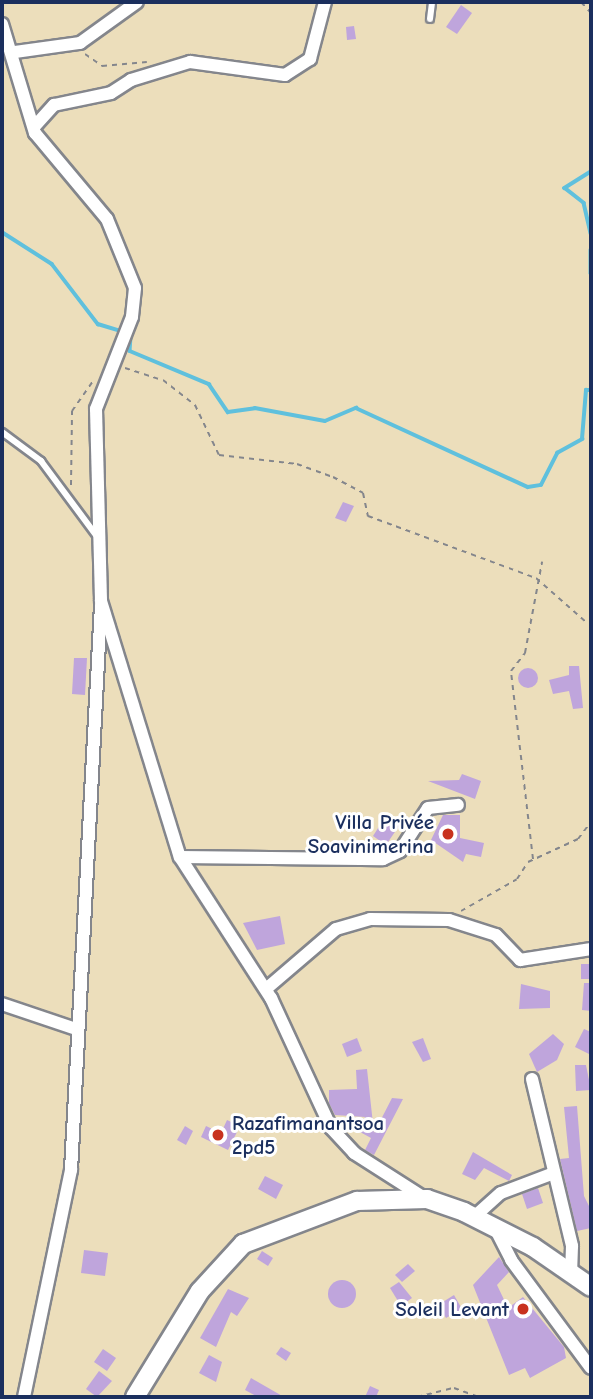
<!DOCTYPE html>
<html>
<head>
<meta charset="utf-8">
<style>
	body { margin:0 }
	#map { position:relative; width:593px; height:1399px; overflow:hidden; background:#ecdebb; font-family:"Comic Neue",sans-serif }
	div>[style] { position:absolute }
	.stream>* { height:3.5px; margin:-1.75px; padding:0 1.75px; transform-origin:1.75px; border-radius:1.75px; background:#5fc0dd }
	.building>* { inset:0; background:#bfa5dc }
	.round { border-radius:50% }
	.path>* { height:2px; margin-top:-1px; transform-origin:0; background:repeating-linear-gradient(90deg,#84868c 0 5px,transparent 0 10px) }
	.roads { filter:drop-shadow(2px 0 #84868c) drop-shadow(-2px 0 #84868c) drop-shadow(0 2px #84868c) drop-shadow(0 -2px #84868c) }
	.service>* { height:6px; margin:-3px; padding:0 3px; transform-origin:3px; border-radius:3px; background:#fff }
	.minor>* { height:12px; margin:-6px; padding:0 6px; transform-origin:6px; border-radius:6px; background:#fff }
	.secondary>* { height:18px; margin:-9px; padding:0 9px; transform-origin:9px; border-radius:9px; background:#fff }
	.dots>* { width:19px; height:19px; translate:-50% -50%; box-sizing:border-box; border:4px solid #fff; border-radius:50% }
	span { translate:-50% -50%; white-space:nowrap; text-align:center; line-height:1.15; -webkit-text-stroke:6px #fff; paint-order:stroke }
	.poi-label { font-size:21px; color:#1b2f5e; font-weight:700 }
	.right { translate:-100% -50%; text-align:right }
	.left { translate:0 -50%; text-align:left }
	.frame { position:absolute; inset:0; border:4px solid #1b2f5e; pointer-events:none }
</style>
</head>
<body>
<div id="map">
	<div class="stream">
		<i style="left:591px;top:172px;width:31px;rotate:148deg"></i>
		<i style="left:565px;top:188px;width:24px;rotate:38deg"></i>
		<i style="left:584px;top:203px;width:31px;rotate:77deg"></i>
		<i style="left:2px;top:232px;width:59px;rotate:32.6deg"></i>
		<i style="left:52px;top:264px;width:76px;rotate:52.5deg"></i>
		<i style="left:98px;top:324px;width:24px;rotate:17deg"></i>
		<i style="left:591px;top:250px;width:23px;rotate:90deg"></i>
		<i style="left:131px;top:337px;width:14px;rotate:94deg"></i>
		<i style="left:130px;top:351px;width:86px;rotate:22.7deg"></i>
		<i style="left:209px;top:384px;width:34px;rotate:56deg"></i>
		<i style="left:228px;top:412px;width:27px;rotate:-8deg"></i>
		<i style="left:255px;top:408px;width:71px;rotate:10.5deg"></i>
		<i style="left:325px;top:421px;width:34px;rotate:-23deg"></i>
		<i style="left:356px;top:408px;width:189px;rotate:24.7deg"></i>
		<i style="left:528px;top:487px;width:13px;rotate:-9deg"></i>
		<i style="left:541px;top:485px;width:36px;rotate:-63deg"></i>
		<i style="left:557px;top:453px;width:29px;rotate:-29deg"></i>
		<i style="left:582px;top:439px;width:49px;rotate:-85.3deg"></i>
		<i style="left:586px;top:390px;width:5px"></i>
	</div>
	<div class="building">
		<i style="clip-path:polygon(461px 5px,472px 13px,457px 34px,446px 27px)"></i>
		<i style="clip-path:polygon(354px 26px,356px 39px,347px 40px,346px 27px)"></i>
		<i style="clip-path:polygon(343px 502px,354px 506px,346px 522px,335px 518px)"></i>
		<i style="clip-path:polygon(74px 658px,87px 658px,85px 695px,72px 694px)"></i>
		<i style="clip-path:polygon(569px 666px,579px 666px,583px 708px,573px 709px,569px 691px,553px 694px,549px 680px,569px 675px)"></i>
		<i class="round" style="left:518px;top:668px;width:20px;height:20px"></i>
		<i style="clip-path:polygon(462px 774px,481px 781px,475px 799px,428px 781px,459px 780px)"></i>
		<i style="clip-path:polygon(387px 814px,401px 823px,386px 845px,373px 836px)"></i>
		<i style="clip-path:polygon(443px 815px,460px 815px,460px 838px,484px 843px,481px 857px,466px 854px,463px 862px,431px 840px)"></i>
		<i style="clip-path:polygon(280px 916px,285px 944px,257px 950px,243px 923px)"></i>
		<i style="clip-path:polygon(581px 964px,591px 964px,591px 979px,581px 979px)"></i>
		<i style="clip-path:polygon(584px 983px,591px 983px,591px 1011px,582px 1010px)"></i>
		<i style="clip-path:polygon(521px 984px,550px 991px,550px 1008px,519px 1009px)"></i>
		<i style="clip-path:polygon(584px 1029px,591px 1032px,591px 1055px,575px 1047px)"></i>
		<i style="clip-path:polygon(553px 1034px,564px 1044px,557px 1060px,537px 1072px,529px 1054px)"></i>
		<i style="clip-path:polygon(357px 1038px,362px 1051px,347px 1057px,342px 1044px)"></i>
		<i style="clip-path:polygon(423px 1038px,431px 1059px,423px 1062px,412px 1042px)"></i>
		<i style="clip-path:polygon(575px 1065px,586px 1065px,591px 1090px,576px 1091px)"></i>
		<i style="clip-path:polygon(367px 1069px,374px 1133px,392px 1098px,403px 1099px,374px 1155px,365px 1150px,371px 1138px,360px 1132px,365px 1117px,335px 1115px,329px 1103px,329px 1090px,357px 1089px,356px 1070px)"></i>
		<i style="clip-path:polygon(577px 1106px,584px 1196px,591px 1210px,591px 1228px,577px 1231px,560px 1159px,569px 1158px,564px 1107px)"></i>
		<i style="clip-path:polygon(227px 1120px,240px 1126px,228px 1150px,201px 1137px,206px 1126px,221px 1133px)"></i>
		<i style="clip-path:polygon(185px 1126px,193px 1131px,186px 1145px,177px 1140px)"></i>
		<i style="clip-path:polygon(473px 1152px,512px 1175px,509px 1181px,484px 1168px,475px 1180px,462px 1174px)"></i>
		<i style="clip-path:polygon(265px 1176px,283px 1185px,276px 1199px,258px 1189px)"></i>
		<i style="clip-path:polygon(538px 1188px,543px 1203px,527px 1209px,522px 1194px)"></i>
		<i style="clip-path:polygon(84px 1250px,108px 1253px,105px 1276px,81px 1273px)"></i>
		<i style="clip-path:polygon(262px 1251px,273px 1258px,268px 1266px,257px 1259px)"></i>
		<i style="clip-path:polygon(499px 1257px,509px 1272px,497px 1285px,508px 1308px,523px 1297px,564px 1347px,566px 1358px,530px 1378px,525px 1368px,509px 1375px,473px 1285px)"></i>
		<i style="clip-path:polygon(408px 1264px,415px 1271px,402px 1282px,395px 1275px)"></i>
		<i class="round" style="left:328px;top:1280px;width:28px;height:28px"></i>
		<i style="clip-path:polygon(399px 1282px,412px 1298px,401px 1306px,390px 1288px)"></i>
		<i style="clip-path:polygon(228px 1289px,249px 1298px,237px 1316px,231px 1312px,216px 1347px,200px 1338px)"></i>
		<i style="clip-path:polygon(454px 1295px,462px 1309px,446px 1318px,438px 1305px)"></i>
		<i style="clip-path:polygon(281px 1347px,291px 1353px,286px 1361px,276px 1354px)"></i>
		<i style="clip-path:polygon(103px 1349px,116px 1358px,107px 1371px,94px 1362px)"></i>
		<i style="clip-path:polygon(209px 1355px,222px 1362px,216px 1382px,199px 1373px)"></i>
		<i style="clip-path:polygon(99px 1371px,112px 1381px,97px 1397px,86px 1389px)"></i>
		<i style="clip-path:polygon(251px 1378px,284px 1397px,258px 1397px,245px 1390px)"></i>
		<i style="clip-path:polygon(370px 1386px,379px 1390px,376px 1397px,365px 1397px)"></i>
	</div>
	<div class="path">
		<i style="left:581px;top:2px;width:15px;rotate:48deg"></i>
		<i style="left:85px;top:54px;width:21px;rotate:35deg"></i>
		<i style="left:102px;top:66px;width:45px;rotate:-5.1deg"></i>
		<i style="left:125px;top:368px;width:40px;rotate:18deg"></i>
		<i style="left:163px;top:380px;width:41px;rotate:38deg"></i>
		<i style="left:195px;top:405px;width:55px;rotate:64.4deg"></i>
		<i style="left:219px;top:455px;width:79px;rotate:6.6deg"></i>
		<i style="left:297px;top:464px;width:38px;rotate:20deg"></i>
		<i style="left:333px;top:477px;width:34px;rotate:28deg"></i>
		<i style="left:363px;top:493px;width:24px;rotate:78deg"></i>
		<i style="left:368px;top:516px;width:179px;rotate:20.3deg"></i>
		<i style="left:536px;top:578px;width:65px;rotate:41.3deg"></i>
		<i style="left:71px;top:485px;width:74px;rotate:-89.2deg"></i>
		<i style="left:72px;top:411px;width:39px;rotate:-55deg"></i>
		<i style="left:533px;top:859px;width:189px;rotate:-96.7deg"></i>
		<i style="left:511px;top:671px;width:23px;rotate:-52deg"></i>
		<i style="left:525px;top:653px;width:93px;rotate:-79.4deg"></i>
		<i style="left:461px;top:911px;width:64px;rotate:-29.7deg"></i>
		<i style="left:517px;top:879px;width:20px;rotate:-57deg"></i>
		<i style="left:528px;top:862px;width:55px;rotate:-24.7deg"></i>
		<i style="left:578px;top:839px;width:21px;rotate:-53deg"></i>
		<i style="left:417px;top:1397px;width:38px;rotate:-14deg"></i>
		<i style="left:454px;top:1388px;width:27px;rotate:20deg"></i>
	</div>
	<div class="roads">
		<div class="service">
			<i style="left:430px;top:19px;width:17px;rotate:-83deg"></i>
			<i style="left:2px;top:432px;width:49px;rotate:36.6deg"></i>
			<i style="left:41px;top:461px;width:92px;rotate:53.4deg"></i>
		</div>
		<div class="minor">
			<i style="left:2px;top:24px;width:114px;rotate:73.2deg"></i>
			<i style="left:35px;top:133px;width:112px;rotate:50.1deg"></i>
			<i style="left:107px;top:219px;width:74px;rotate:67.9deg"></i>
			<i style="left:135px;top:288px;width:29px;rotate:96deg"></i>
			<i style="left:132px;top:317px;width:99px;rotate:111.4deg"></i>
			<i style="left:96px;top:409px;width:192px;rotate:88.5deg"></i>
			<i style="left:101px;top:601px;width:268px;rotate:72.9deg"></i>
			<i style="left:180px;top:857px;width:168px;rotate:57.2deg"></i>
			<i style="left:271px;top:998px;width:143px;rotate:65.2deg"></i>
			<i style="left:331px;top:1128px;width:34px;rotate:47deg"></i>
			<i style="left:354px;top:1153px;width:85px;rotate:32.6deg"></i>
			<i style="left:15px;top:52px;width:66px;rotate:-7.9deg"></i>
			<i style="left:80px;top:43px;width:70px;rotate:-35.7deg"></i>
			<i style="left:34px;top:127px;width:30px;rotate:-48deg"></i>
			<i style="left:54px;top:105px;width:58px;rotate:-11.9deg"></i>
			<i style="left:111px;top:93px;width:24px;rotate:-33deg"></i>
			<i style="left:131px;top:80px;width:62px;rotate:-17deg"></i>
			<i style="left:190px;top:62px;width:96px;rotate:7.8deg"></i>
			<i style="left:285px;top:75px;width:30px;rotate:-33deg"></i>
			<i style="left:310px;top:59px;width:59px;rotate:-75.3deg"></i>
			<i style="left:180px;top:857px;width:203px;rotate:0.6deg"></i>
			<i style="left:383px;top:859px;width:19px;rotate:-25deg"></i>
			<i style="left:400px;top:851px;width:51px;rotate:-56.9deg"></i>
			<i style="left:428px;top:808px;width:30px;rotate:-6deg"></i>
			<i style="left:266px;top:989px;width:92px;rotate:-40.6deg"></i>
			<i style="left:336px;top:929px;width:35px;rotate:-16deg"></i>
			<i style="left:370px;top:919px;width:79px;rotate:0.7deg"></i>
			<i style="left:449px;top:920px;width:49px;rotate:17.7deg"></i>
			<i style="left:496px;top:935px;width:35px;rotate:46deg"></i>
			<i style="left:520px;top:960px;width:72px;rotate:-8.8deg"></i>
			<i style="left:2px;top:1004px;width:78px;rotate:18.7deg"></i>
			<i style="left:532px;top:1079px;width:172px;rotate:76.5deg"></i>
			<i style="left:572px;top:1246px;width:26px;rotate:92deg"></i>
			<i style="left:474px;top:1217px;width:36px;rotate:-42deg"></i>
			<i style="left:501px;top:1193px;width:57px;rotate:-20.7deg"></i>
			<i style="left:494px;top:1226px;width:38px;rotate:63deg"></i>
			<i style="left:511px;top:1260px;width:134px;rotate:53.5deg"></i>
			<i style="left:24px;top:1397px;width:232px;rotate:-78.3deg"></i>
			<i style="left:71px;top:1170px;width:566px;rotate:-86.96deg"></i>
		</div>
		<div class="secondary">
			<i style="left:135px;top:1397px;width:124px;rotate:-58.5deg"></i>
			<i style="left:200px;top:1291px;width:64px;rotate:-47.5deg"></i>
			<i style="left:243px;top:1244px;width:122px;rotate:-20.7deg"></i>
			<i style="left:357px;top:1201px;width:70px;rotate:-1.6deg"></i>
			<i style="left:427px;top:1199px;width:39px;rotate:19deg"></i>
			<i style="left:464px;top:1212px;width:77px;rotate:26.9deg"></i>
			<i style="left:533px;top:1247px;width:70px;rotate:34.6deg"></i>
		</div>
	</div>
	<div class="dots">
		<i style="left:448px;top:834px;background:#c8321e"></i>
		<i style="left:218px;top:1135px;background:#c8321e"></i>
		<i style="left:523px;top:1309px;background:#c8321e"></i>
	</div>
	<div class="poi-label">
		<span class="right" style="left:434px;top:834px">Villa Privée<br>Soavinimerina</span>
		<span class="left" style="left:232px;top:1135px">Razafimanantsoa<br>2pd5</span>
		<span class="right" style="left:509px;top:1309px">Soleil Levant</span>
	</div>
	<div class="frame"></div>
</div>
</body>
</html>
